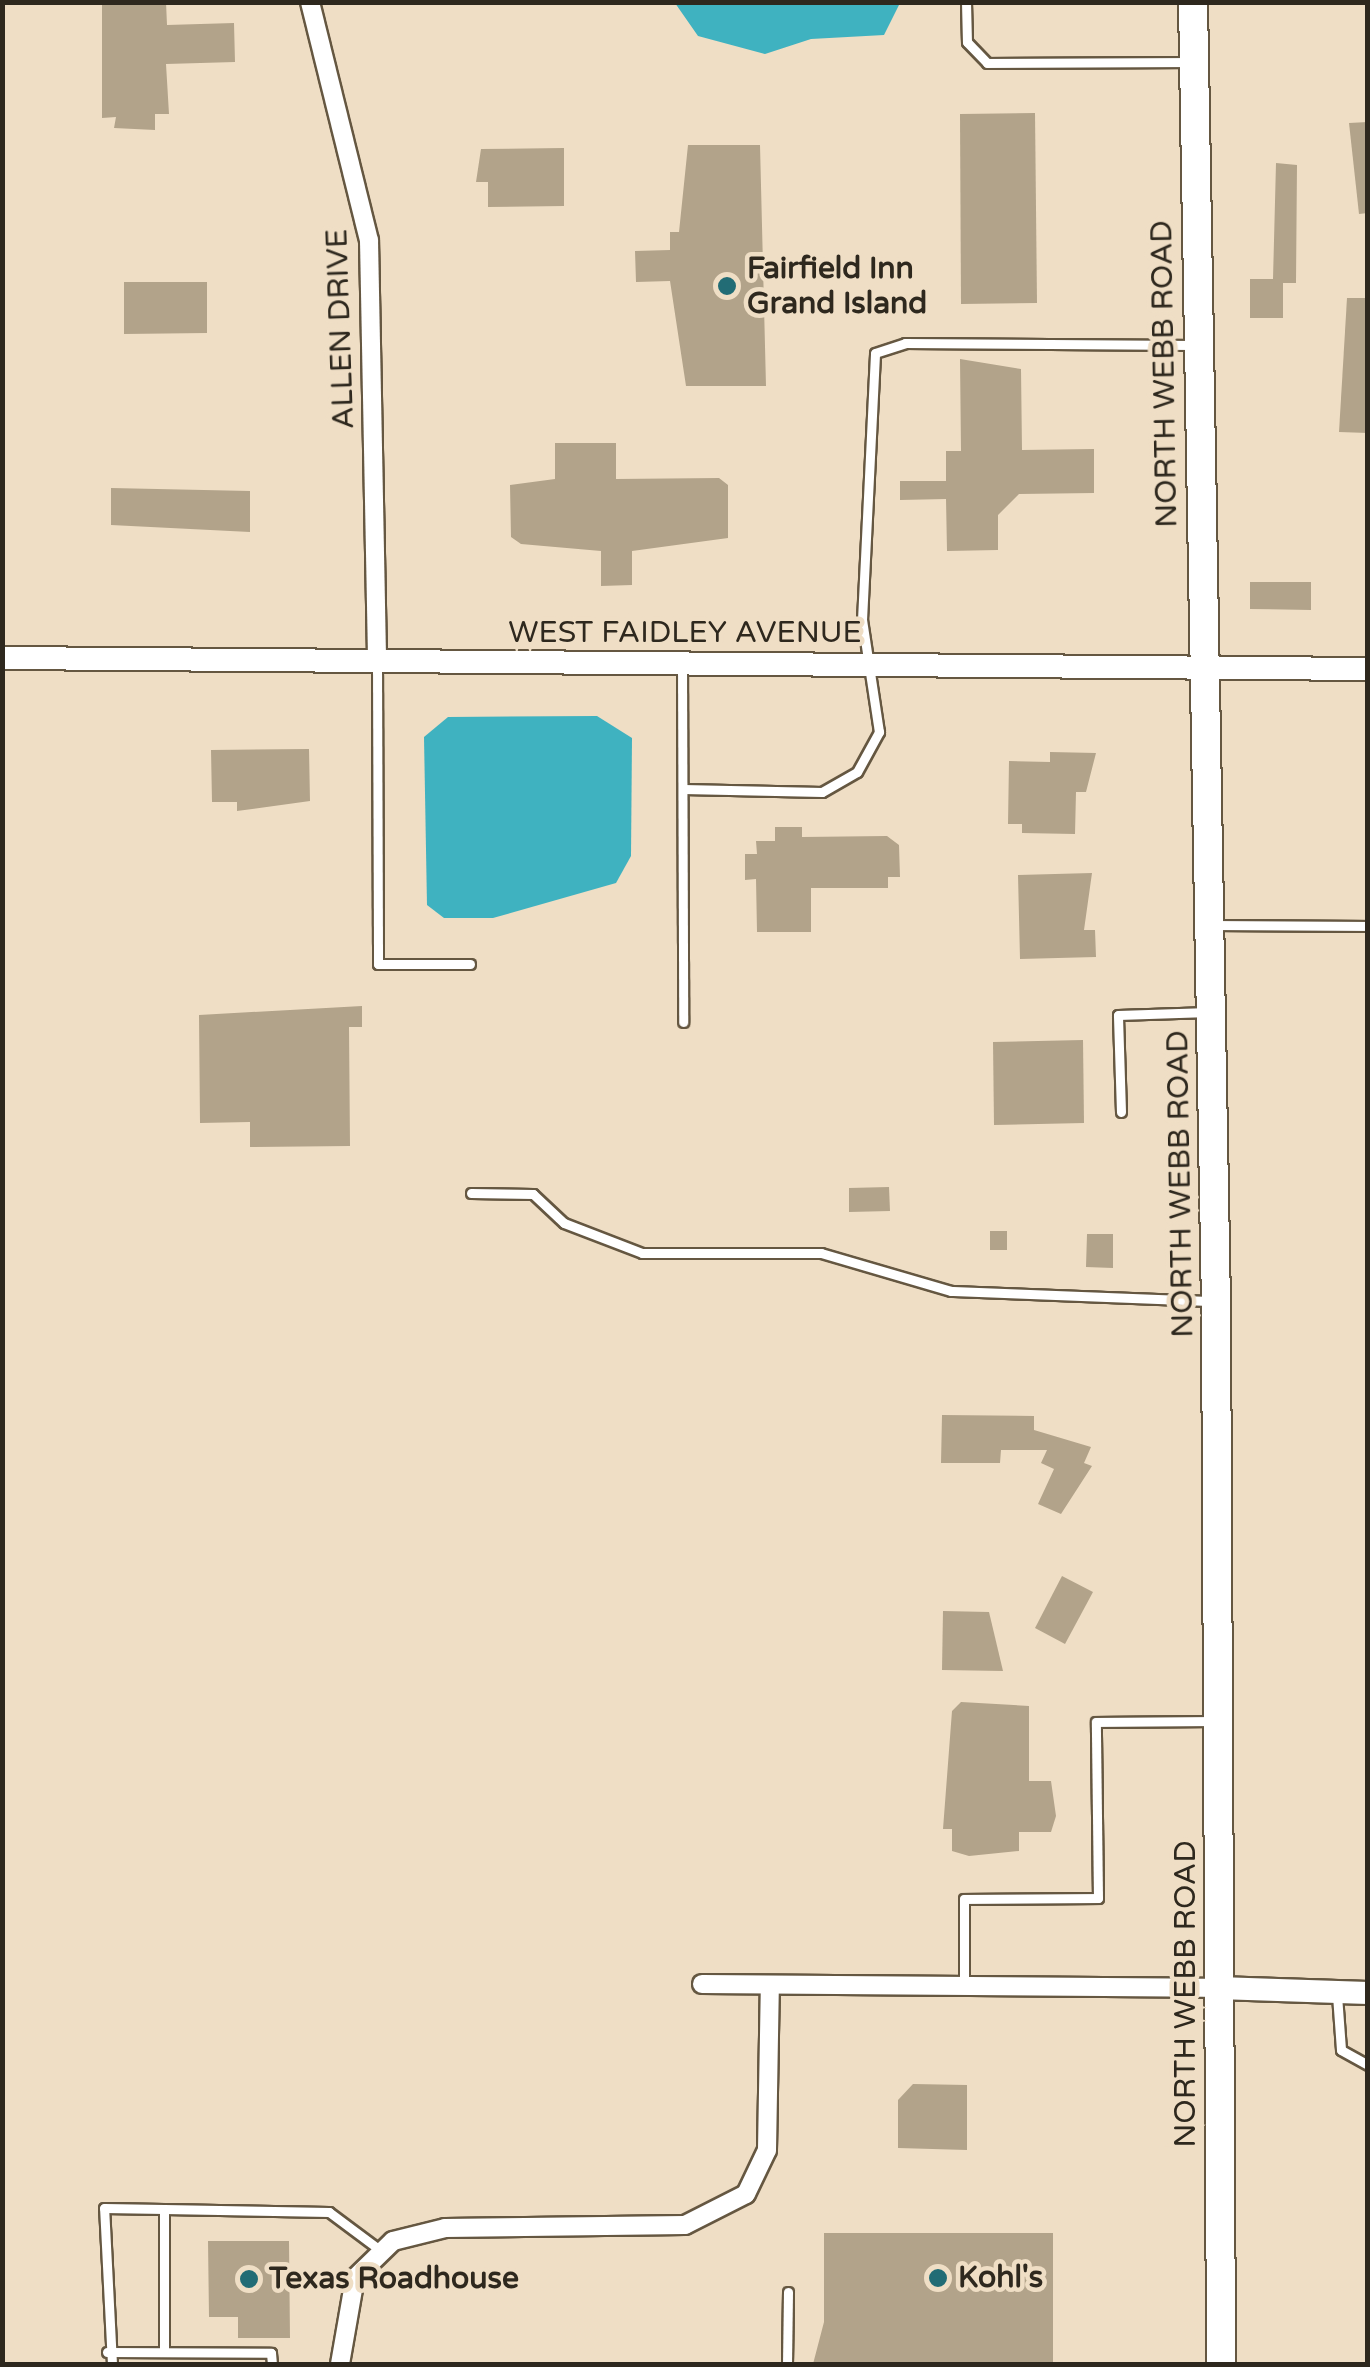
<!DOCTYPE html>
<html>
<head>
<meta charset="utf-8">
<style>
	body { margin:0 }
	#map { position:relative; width:1370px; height:2367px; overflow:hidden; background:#efdec5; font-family:"Varela Round",sans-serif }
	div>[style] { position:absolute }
	.water>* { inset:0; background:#3fb2c0 }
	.building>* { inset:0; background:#b2a38a }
	.roads { filter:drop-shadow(2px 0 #655741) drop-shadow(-2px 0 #655741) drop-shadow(0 2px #655741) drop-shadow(0 -2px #655741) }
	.service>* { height:9px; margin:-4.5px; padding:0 4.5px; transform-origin:4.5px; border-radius:4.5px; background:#fff }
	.minor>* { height:18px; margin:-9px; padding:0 9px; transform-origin:9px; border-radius:9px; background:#fff }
	.tertiary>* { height:22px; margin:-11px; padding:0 11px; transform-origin:11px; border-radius:11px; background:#fff }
	.secondary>* { height:28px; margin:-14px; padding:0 14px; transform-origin:14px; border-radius:14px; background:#fff }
	.dots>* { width:28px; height:28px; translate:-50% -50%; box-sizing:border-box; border:5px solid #efdec5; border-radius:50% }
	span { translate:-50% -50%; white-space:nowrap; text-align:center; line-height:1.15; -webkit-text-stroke:9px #efdec5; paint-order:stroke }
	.poi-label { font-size:30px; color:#2e281e; font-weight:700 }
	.left { translate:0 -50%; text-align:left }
	.street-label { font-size:30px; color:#2e281e }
	.frame { position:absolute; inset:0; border:5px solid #2e281e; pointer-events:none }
</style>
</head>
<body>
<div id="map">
	<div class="water">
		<i style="clip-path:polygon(675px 3px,900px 3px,884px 35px,811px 39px,765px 54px,698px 36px)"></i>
		<i style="clip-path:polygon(597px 716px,632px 738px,631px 856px,616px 883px,493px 918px,444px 918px,427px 905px,424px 737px,448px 717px)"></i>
	</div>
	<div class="building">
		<i style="clip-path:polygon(102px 2px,166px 2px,167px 25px,234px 23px,235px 62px,166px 64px,169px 114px,155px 114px,155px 130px,114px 128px,116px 117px,102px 118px)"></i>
		<i style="clip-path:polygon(1035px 113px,1037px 303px,961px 304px,960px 114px)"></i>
		<i style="clip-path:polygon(1368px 122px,1368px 213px,1359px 214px,1349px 123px)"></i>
		<i style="clip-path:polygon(688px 145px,760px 145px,766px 386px,686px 386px,670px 281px,636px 282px,635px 251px,670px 250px,670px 232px,679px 232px)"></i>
		<i style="clip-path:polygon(564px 148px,564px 206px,488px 207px,488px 182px,476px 182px,481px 149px)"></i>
		<i style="clip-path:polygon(1276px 163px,1297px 165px,1296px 283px,1283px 283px,1283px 318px,1250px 318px,1250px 279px,1273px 279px)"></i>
		<i style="clip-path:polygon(124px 282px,207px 282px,207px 333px,124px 334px)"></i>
		<i style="clip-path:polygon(1347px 298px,1368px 298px,1368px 433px,1339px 432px)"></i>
		<i style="clip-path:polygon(960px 359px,1021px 369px,1022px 450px,1094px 449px,1094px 493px,1019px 494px,998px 515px,998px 550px,947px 551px,946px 499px,900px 500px,900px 481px,946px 481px,946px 451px,961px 451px)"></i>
		<i style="clip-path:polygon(555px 443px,616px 443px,616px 479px,719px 478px,728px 485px,728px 538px,632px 551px,632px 585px,601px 586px,601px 551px,521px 544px,511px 537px,510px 485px,555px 479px)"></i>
		<i style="clip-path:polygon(111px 488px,250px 491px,250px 532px,111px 525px)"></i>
		<i style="clip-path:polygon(1250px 582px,1311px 582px,1311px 610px,1250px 609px)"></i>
		<i style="clip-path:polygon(309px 749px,310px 801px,237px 811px,237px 802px,212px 802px,211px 750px)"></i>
		<i style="clip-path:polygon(1050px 752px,1096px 753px,1086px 792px,1076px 792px,1075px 834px,1022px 833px,1022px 824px,1008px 824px,1009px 761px,1050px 762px)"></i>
		<i style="clip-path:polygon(775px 827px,802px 827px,802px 837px,887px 836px,899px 845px,900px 877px,888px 877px,888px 888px,811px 888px,811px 932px,757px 932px,756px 879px,745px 880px,745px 854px,757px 854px,756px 841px,775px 841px)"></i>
		<i style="clip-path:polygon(1092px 873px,1084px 930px,1095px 930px,1096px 957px,1020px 959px,1018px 875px)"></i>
		<i style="clip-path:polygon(362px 1006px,362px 1027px,349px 1027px,350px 1146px,250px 1147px,250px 1122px,200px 1123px,199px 1015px)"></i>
		<i style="clip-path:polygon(1083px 1040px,1084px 1123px,994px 1125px,993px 1042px)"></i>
		<i style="clip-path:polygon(889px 1187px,890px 1211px,849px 1212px,849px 1188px)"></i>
		<i style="clip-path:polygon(990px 1231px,1007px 1231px,1007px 1250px,990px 1250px)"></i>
		<i style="clip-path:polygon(1087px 1234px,1113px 1234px,1113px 1268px,1086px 1267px)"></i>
		<i style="clip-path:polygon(942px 1415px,1034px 1416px,1034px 1430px,1091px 1447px,1084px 1463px,1092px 1466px,1061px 1514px,1038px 1504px,1054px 1469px,1041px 1463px,1047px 1450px,1001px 1450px,1000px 1463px,941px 1463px)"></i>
		<i style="clip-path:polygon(1062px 1576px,1093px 1592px,1065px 1644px,1035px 1628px)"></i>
		<i style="clip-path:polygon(943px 1611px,989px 1612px,1003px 1671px,942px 1670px)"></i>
		<i style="clip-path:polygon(961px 1702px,1029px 1706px,1029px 1781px,1051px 1781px,1056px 1816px,1051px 1832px,1019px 1832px,1019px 1851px,969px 1856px,952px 1851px,952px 1829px,943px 1829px,952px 1711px)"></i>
		<i style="clip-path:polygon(913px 2084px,967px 2085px,967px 2150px,898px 2148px,898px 2100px)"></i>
		<i style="clip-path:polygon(824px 2233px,1053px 2233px,1053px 2364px,813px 2364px,824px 2322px)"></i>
		<i style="clip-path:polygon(208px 2241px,289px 2241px,290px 2338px,238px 2338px,238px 2317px,209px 2317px)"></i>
	</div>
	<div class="roads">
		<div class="service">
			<i style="left:966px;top:2px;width:40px;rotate:88.6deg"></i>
			<i style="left:967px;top:42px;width:29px;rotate:46deg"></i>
			<i style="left:987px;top:63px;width:204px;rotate:-0.3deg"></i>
			<i style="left:377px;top:664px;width:300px;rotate:89.8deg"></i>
			<i style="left:378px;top:964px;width:92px"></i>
			<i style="left:682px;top:665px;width:357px;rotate:89.8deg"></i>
			<i style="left:683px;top:789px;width:139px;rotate:1.2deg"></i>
			<i style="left:822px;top:792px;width:40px;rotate:-29.7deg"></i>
			<i style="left:857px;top:772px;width:46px;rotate:-61.2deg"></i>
			<i style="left:879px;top:732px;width:113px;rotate:-98.6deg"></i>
			<i style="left:862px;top:620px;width:267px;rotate:-87.2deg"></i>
			<i style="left:875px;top:353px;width:32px;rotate:-18deg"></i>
			<i style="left:905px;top:343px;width:289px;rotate:0.4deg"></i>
			<i style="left:1215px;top:925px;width:153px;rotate:0.4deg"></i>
			<i style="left:1121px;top:1112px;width:97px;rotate:-91.8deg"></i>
			<i style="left:1118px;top:1015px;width:91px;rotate:-1.9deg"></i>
			<i style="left:471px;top:1193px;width:62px;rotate:0.9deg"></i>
			<i style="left:533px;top:1194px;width:42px;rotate:43.1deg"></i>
			<i style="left:564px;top:1223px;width:84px;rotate:21deg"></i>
			<i style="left:642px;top:1253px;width:179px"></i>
			<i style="left:821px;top:1253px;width:135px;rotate:16.3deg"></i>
			<i style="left:951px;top:1291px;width:260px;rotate:2.2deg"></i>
			<i style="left:964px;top:1986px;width:87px;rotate:-90deg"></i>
			<i style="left:964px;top:1899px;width:134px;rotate:-0.4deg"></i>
			<i style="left:1098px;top:1898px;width:176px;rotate:-90.7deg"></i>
			<i style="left:1096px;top:1722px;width:116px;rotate:-0.5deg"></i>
			<i style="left:1337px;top:1995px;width:55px;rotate:85.8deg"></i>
			<i style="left:1341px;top:2050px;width:31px;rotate:29deg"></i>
			<i style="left:164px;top:2351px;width:142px;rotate:-90deg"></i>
			<i style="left:164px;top:2209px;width:165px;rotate:1deg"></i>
			<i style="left:329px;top:2212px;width:64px;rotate:36.7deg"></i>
			<i style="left:107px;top:2352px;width:164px;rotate:0.3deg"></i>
			<i style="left:271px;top:2353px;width:11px;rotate:85deg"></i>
			<i style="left:112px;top:2364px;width:156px;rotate:-92.9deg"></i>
			<i style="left:104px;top:2208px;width:60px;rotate:1deg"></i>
			<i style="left:787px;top:2364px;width:72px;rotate:-89.2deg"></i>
		</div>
		<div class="minor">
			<i style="left:310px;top:2px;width:245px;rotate:76.1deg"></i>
			<i style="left:369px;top:240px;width:421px;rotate:88.9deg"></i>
			<i style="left:702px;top:1984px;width:516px;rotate:0.44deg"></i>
			<i style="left:340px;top:2364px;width:87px;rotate:-80.1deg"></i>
			<i style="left:355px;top:2278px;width:53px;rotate:-44.2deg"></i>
			<i style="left:393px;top:2241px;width:54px;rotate:-14deg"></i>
			<i style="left:445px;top:2228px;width:240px;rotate:-0.7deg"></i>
			<i style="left:685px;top:2225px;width:68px;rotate:-26.9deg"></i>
			<i style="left:746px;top:2194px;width:49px;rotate:-64.5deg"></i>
			<i style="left:767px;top:2150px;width:165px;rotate:-89deg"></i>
		</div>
		<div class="tertiary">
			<i style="left:2px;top:658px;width:1366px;rotate:0.46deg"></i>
			<i style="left:1218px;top:1988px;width:150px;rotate:1.9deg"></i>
		</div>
		<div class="secondary">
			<i style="left:1193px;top:2px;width:1299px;rotate:88.99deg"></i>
			<i style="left:1216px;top:1301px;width:1063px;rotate:89.73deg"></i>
		</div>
	</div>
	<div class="dots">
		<i style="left:727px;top:286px;background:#226c75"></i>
		<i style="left:938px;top:2278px;background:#226c75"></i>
		<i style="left:249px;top:2279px;background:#226c75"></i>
	</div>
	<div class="poi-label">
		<span class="left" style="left:747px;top:286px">Fairfield Inn<br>Grand Island</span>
		<span class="left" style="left:958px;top:2278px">Kohl's</span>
		<span class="left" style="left:269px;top:2279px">Texas Roadhouse</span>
	</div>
	<div class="street-label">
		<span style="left:341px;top:329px;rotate:-92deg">ALLEN DRIVE</span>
		<span style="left:1165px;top:374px;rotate:-91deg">NORTH WEBB ROAD</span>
		<span style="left:685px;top:633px">WEST FAIDLEY AVENUE</span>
		<span style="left:1181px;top:1184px;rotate:-91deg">NORTH WEBB ROAD</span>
		<span style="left:1186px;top:1994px;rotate:-90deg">NORTH WEBB ROAD</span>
	</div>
	<div class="frame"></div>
</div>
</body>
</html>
